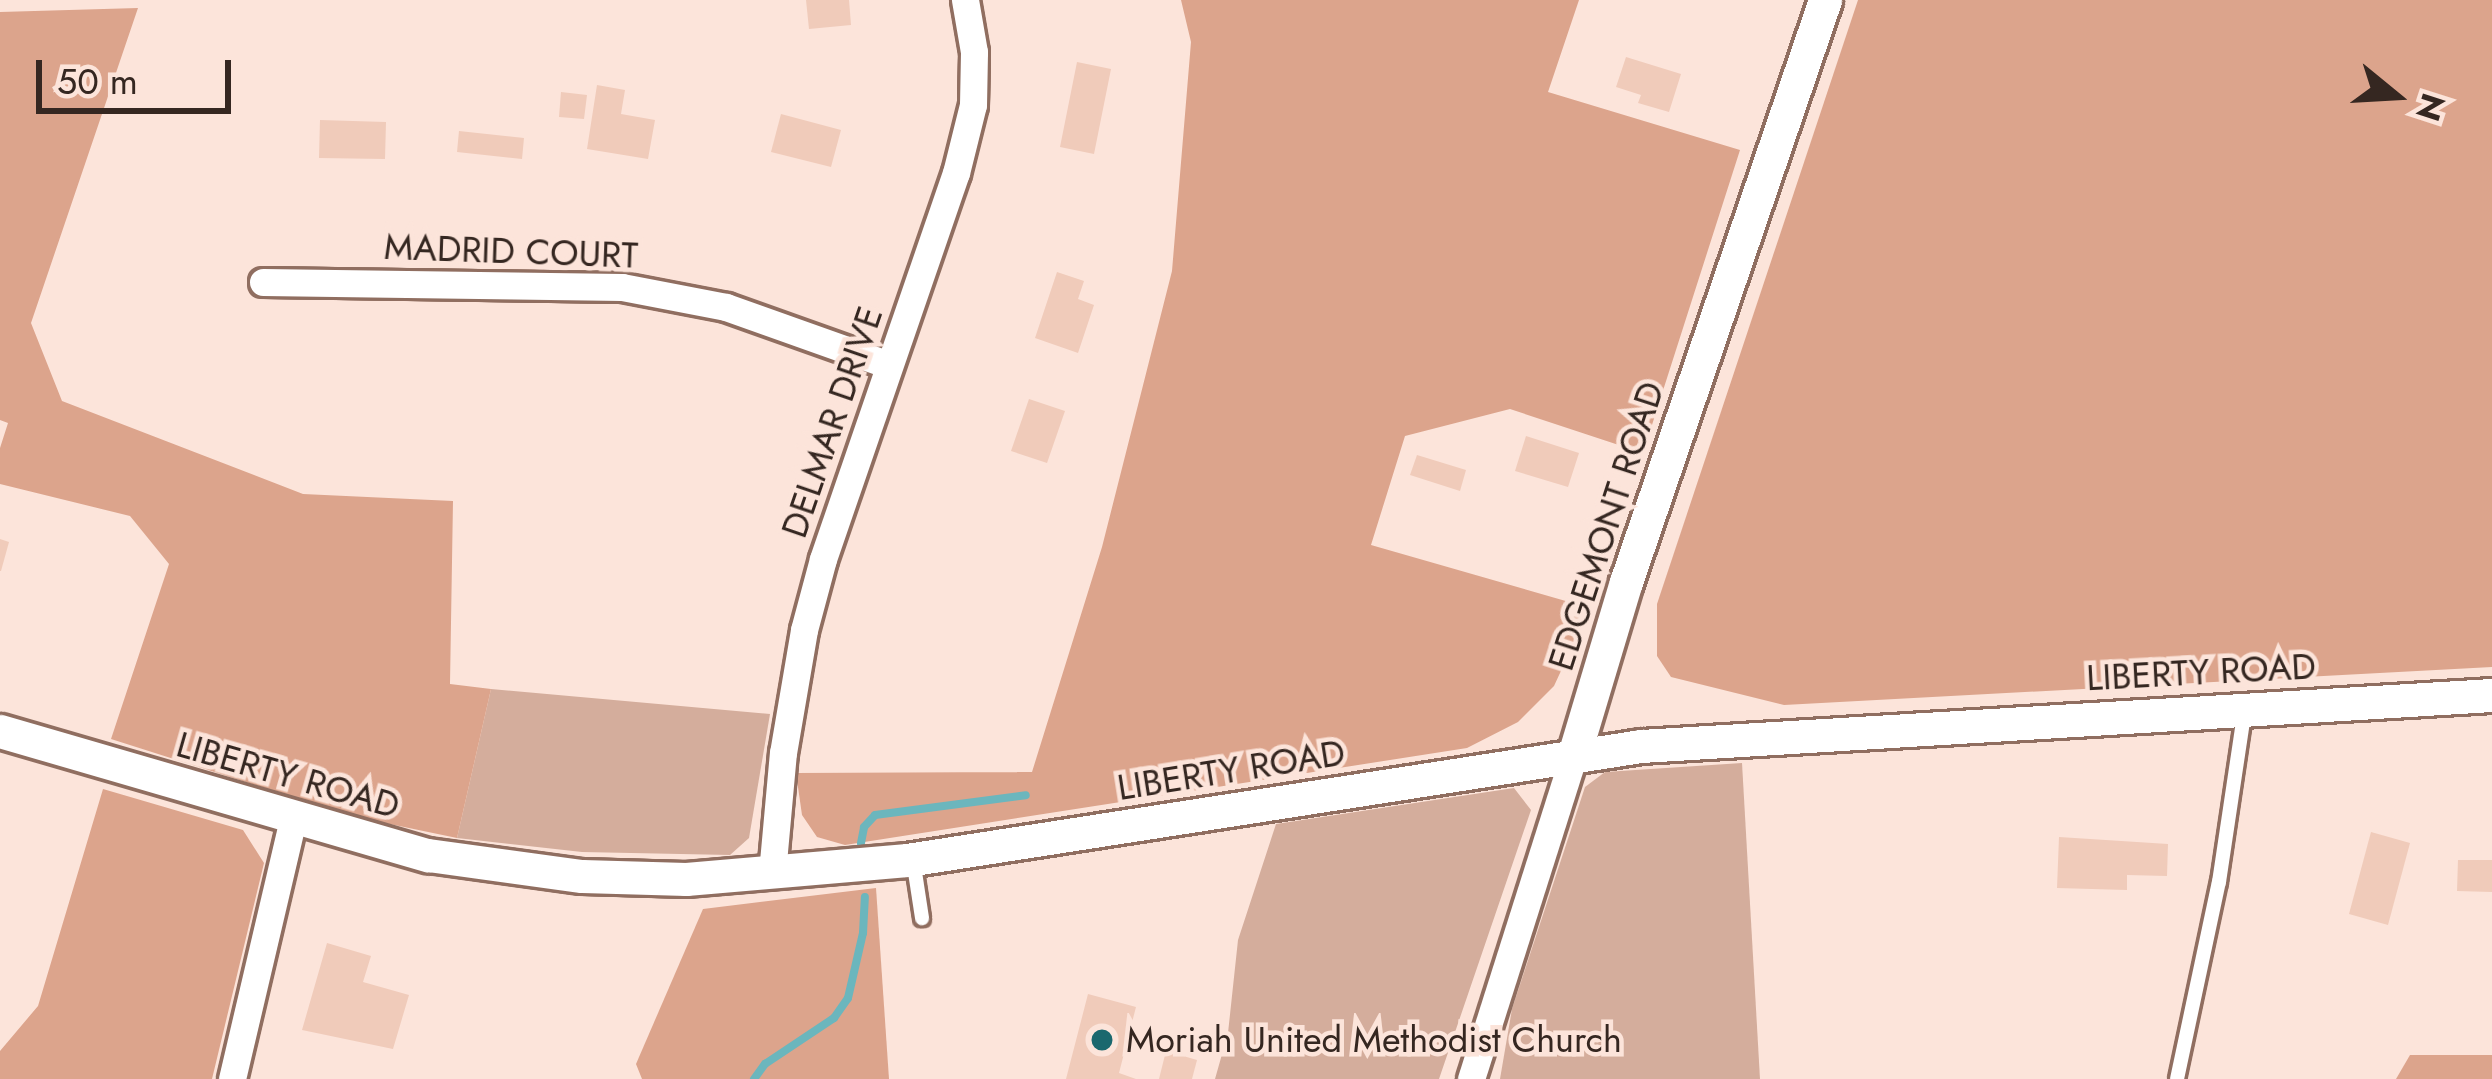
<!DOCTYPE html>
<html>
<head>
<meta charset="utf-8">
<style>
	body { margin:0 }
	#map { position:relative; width:2492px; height:1079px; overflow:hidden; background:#fce4da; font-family:Jost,sans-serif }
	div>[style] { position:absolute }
	.green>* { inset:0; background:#d4ad9c }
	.forest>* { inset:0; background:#dca48c }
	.stream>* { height:8px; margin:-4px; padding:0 4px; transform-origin:4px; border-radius:4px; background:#6bb6bd }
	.building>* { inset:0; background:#f0cbba }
	.roads { filter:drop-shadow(3px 0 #906e60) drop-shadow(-3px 0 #906e60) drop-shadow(0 3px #906e60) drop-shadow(0 -3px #906e60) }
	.service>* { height:14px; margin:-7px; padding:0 7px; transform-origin:7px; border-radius:7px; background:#fff }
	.minor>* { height:27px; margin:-13.5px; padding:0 13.5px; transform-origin:13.5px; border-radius:13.5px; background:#fff }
	.tertiary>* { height:33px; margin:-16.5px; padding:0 16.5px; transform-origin:16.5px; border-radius:16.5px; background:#fff }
	.dots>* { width:33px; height:33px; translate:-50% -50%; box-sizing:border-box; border:6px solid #fce4da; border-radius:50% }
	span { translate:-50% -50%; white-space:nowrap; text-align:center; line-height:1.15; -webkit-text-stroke:9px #fce4da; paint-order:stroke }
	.street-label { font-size:36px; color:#352721 }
	.poi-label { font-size:36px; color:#352721 }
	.left { translate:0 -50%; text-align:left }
	.north { position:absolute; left:2336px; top:36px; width:120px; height:120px; -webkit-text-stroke:9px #fce4da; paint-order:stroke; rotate:108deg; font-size:33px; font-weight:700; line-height:48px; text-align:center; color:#352721 }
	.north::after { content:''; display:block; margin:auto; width:42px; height:54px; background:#352721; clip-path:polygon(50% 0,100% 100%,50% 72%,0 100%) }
	.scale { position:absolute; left:36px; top:60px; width:195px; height:54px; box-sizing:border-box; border:6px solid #352721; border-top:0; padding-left:15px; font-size:36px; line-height:42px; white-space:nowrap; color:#352721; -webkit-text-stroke:9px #fce4da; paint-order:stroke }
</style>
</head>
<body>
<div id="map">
	<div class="green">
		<i style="clip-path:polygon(491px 689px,770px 714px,749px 838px,730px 855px,582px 852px,457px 838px)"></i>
		<i style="clip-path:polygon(1742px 763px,1760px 1079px,1500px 1079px,1512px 1009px,1585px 787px,1605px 772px)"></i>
		<i style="clip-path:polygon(1514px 788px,1531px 810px,1439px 1079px,1215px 1079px,1228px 1033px,1238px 940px,1276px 824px)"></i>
	</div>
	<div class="forest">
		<i style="clip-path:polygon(1181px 0,1579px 0,1548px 92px,1740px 150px,1643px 453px,1510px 409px,1405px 436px,1371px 545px,1590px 608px,1554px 686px,1518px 722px,1467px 748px,845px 845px,817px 837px,802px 815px,796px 773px,1032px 772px,1102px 547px,1172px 271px,1191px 42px)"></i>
		<i style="clip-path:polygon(1858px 0,2492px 0,2492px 667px,1784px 705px,1671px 677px,1657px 656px,1657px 604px)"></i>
		<i style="clip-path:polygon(138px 8px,31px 323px,62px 401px,303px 494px,453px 501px,450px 684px,491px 689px,457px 838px,356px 817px,111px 739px,169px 564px,130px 516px,0 484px,0 448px,8px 423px,0 420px,0 12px)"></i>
		<i style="clip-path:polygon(103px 789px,243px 830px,264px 863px,212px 1079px,0 1079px,0 1051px,38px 1006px)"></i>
		<i style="clip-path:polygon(876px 888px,889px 1079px,642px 1079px,636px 1064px,703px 909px)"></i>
		<i style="clip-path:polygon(2410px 1055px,2492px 1055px,2492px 1079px,2396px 1079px)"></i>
	</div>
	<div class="stream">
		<i style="left:861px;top:843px;width:16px;rotate:-79deg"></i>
		<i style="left:864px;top:827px;width:16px;rotate:-47deg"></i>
		<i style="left:875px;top:815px;width:152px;rotate:-7.5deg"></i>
		<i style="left:754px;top:1079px;width:19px;rotate:-54deg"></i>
		<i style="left:765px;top:1064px;width:83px;rotate:-33.7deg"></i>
		<i style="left:834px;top:1018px;width:24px;rotate:-55deg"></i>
		<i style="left:848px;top:998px;width:67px;rotate:-77deg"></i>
		<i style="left:863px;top:933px;width:36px;rotate:-87deg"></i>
	</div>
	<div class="building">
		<i style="clip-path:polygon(806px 0,849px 0,851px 25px,809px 29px)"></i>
		<i style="clip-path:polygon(1626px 57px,1681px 74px,1669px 112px,1638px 103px,1641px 95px,1616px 87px)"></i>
		<i style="clip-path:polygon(1077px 62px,1111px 69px,1094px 154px,1060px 147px)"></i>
		<i style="clip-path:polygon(597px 85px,625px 90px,621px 114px,655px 120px,648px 159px,587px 149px)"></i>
		<i style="clip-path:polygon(561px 92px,587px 95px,584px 119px,559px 117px)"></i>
		<i style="clip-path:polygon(781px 114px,841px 130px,831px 167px,771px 152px)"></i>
		<i style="clip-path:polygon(320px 120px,386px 122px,385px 159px,319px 158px)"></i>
		<i style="clip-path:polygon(459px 131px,524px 138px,522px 159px,457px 152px)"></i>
		<i style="clip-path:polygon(1057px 272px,1084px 281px,1078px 299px,1094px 305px,1078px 353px,1035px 338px)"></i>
		<i style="clip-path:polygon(1029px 399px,1065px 411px,1047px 463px,1011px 451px)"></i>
		<i style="clip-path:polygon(1526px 436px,1579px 453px,1568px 487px,1515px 471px)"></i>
		<i style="clip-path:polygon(1417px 455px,1466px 470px,1460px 491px,1410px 475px)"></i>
		<i style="clip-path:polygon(0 539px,9px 542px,1px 571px,0 571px)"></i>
		<i style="clip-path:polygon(2371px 832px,2410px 843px,2388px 925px,2349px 914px)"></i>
		<i style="clip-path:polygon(2059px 837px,2168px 844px,2167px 876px,2127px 875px,2127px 890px,2057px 888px)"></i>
		<i style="clip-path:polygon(2458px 860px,2492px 860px,2492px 892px,2457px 891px)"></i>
		<i style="clip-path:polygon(327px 943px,371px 956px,363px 982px,409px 995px,393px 1049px,302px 1030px)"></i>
		<i style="clip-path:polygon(1088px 994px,1136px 1007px,1119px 1073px,1136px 1079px,1066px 1079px)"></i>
		<i style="clip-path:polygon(1166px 1051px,1197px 1060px,1192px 1079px,1159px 1079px)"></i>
	</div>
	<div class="roads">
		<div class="service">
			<i style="left:913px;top:859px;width:60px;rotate:81.3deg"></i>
			<i style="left:2177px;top:1079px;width:201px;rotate:-78deg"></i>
			<i style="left:2219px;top:882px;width:170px;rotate:-81.5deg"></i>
		</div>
		<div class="minor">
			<i style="left:263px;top:282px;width:359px;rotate:0.8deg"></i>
			<i style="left:622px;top:287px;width:106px;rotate:10.9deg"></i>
			<i style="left:726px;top:307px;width:173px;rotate:19.6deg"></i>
			<i style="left:772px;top:873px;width:121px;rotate:-84.8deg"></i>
			<i style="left:783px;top:753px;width:125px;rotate:-80.3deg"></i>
			<i style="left:804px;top:630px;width:73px;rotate:-75deg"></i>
			<i style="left:823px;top:559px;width:408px;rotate:-71deg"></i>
			<i style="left:956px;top:173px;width:70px;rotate:-76deg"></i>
			<i style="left:973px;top:105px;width:53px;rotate:-88.9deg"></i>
			<i style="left:974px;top:52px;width:53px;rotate:-99.8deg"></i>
			<i style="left:232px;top:1079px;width:267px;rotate:-76.8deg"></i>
			<i style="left:1471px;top:1079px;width:340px;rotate:-72.4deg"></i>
		</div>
		<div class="tertiary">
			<i style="left:0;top:731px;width:446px;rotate:16.2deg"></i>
			<i style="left:428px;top:855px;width:155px;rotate:7.8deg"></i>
			<i style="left:582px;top:876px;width:104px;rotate:1.7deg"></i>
			<i style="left:686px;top:879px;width:222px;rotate:-4.9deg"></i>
			<i style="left:907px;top:860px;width:743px;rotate:-8.83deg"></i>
			<i style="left:1641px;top:746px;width:853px;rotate:-3.43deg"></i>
			<i style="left:1574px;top:755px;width:181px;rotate:-73.3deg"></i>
			<i style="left:1626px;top:582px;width:615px;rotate:-71.12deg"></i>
		</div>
	</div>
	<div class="dots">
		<i style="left:1102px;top:1040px;background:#1b686e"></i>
	</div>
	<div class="street-label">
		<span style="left:511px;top:251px;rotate:2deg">MADRID COURT</span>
		<span style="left:832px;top:422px;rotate:-71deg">DELMAR DRIVE</span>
		<span style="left:1606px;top:526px;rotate:-72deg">EDGEMONT ROAD</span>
		<span style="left:2201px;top:672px;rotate:-3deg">LIBERTY ROAD</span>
		<span style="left:1231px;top:770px;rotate:-9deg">LIBERTY ROAD</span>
		<span style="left:288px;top:775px;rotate:16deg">LIBERTY ROAD</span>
	</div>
	<div class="poi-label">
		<span class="left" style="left:1126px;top:1040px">Moriah United Methodist Church</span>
	</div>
	<div class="north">N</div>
	<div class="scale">50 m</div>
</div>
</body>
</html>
